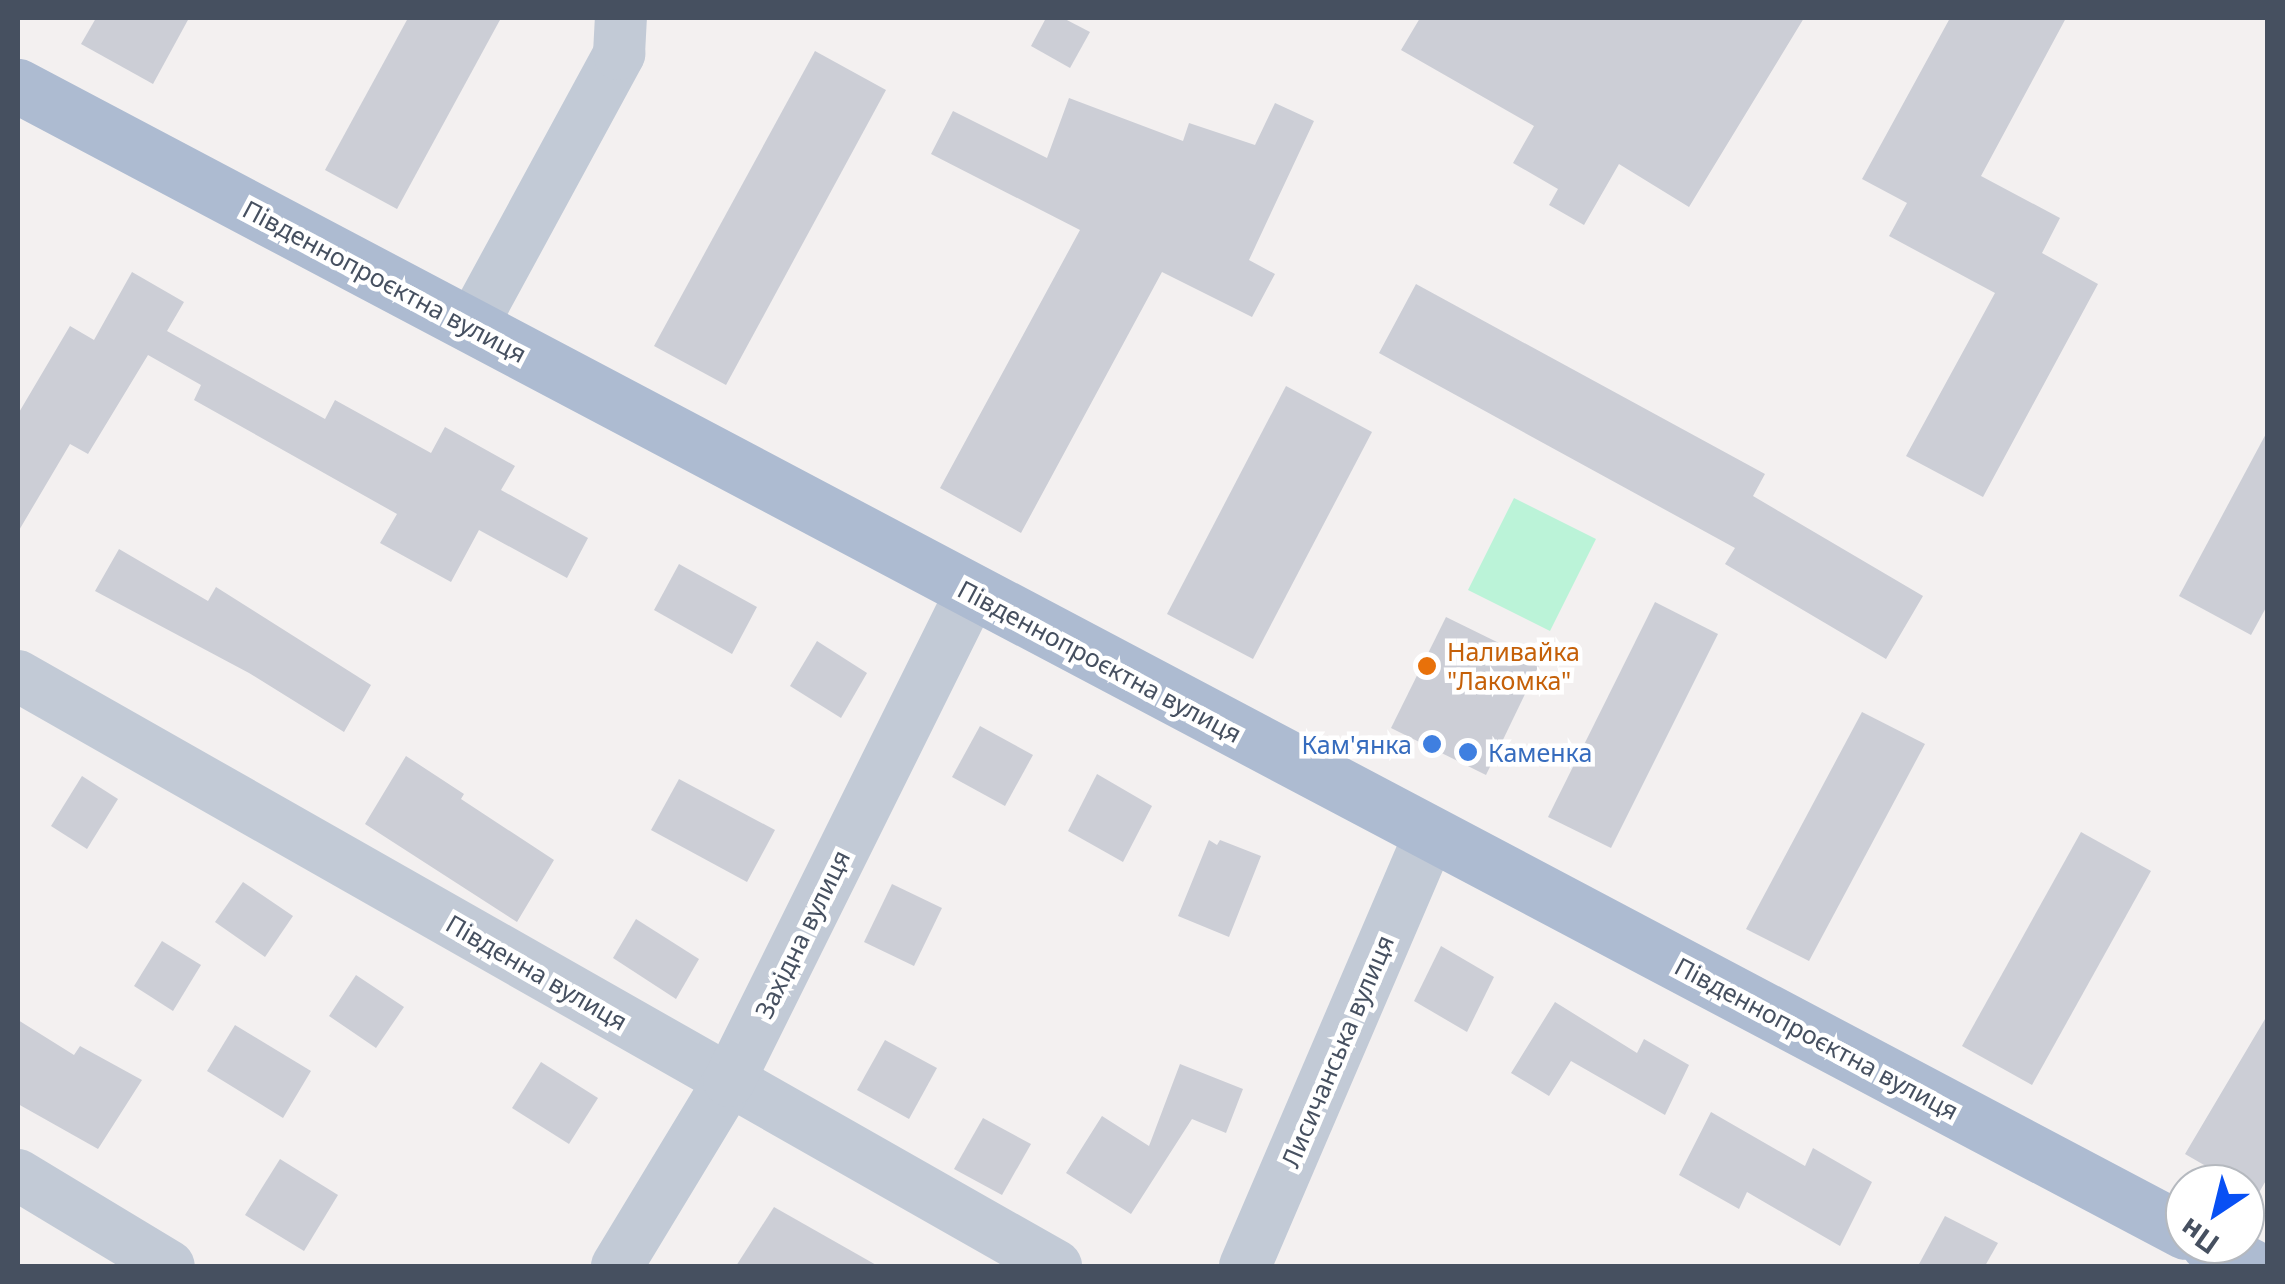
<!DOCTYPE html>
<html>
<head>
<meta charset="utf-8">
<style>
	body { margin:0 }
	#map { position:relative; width:2285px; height:1284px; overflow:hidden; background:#f3f0f0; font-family:"Noto Sans",sans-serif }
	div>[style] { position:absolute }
	.green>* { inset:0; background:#bbf3d8 }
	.building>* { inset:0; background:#ccced6 }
	.minor>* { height:52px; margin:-26px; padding:0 26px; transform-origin:26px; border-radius:26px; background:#c2cad6 }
	.major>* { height:55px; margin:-27.5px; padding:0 27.5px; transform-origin:27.5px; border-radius:27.5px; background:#adbbd1 }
	.dots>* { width:28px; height:28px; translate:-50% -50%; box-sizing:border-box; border:5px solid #fff; border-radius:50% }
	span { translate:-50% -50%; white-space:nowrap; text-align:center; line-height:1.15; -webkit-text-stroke:9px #fff; paint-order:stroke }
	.street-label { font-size:25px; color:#465060 }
	.food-label { font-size:25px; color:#c56008 }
	.left { translate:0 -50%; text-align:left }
	.shop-label { font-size:25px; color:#366cbe }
	.right { translate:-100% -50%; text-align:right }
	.frame { position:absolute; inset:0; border:20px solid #465060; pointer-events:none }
	.north { position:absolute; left:2165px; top:1164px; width:100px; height:100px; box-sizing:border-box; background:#fff; border:2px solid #b5b9bf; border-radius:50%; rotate:215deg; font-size:28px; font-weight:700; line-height:40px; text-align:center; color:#465060 }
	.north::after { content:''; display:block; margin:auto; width:35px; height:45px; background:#0850f4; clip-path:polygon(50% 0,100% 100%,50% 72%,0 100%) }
</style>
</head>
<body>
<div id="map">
	<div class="green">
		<i style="clip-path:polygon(1514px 498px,1596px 539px,1550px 631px,1468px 590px)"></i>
	</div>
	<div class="building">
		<i style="clip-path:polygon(96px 18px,189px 18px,153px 84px,81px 44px)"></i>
		<i style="clip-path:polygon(408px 18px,501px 18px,397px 209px,325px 170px)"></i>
		<i style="clip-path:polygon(1046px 18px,1063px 18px,1090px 32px,1070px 68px,1031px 46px)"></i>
		<i style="clip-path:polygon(1420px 18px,1804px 18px,1689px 207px,1619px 164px,1584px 225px,1549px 205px,1558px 189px,1513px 163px,1534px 126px,1401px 50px)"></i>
		<i style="clip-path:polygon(1950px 18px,2066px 18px,1981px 176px,2060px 218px,2042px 253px,2098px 284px,1983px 497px,1906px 456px,1995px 293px,1889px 236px,1907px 203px,1862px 179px)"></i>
		<i style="clip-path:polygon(815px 51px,886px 90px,726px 385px,654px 346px)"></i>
		<i style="clip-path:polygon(1069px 98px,1183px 141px,1189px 123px,1255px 145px,1275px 103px,1314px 121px,1249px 260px,1275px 274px,1252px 317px,1162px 272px,1021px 533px,940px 488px,1080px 230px,931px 154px,953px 111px,1047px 158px)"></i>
		<i style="clip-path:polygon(132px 272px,184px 302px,167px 331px,325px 419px,335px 400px,431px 453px,445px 427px,515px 466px,501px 490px,588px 538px,567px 578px,479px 530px,451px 582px,380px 543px,397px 514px,194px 400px,201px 385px,148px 355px,88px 454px,70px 444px,18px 532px,18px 414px,70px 326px,94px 340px)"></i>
		<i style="clip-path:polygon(1416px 284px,1765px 474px,1753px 496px,1923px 596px,1886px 659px,1725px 564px,1735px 548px,1379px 353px)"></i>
		<i style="clip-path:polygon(1286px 386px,1372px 432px,1253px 659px,1167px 614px)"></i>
		<i style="clip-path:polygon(2268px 430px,2268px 604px,2251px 635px,2179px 596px)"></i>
		<i style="clip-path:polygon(119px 549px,208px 601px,216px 587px,371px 685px,344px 732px,249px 673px,95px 591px)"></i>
		<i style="clip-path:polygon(679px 564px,757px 607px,732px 654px,654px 610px)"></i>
		<i style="clip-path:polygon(1655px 602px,1718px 634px,1611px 848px,1548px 817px)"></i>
		<i style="clip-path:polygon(1446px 617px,1540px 663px,1486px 775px,1391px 728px)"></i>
		<i style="clip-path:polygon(817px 641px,867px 673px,841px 718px,790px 686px)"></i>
		<i style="clip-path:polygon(1862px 712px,1925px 744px,1809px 961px,1746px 929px)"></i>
		<i style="clip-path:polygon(980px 726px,1033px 755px,1005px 806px,952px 777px)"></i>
		<i style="clip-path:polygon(406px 756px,464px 794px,461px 799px,554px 860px,517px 922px,365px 824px)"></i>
		<i style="clip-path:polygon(1097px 774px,1152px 806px,1123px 862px,1068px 831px)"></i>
		<i style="clip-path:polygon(82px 776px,118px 799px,87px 849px,51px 826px)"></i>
		<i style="clip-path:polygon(679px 779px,775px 830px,747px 882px,651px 830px)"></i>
		<i style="clip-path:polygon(2081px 832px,2151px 871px,2032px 1085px,1962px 1046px)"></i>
		<i style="clip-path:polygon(1209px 840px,1217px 845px,1220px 840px,1261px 856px,1229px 937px,1178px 916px)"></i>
		<i style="clip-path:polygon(243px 882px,293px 916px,265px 957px,215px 922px)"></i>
		<i style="clip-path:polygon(892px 884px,942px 908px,914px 966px,864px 942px)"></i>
		<i style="clip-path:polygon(636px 919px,699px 959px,676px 999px,613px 958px)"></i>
		<i style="clip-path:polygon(162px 941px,201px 965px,173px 1011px,134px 986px)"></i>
		<i style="clip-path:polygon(1441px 946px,1494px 977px,1467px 1032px,1414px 1001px)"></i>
		<i style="clip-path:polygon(356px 975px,404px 1007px,376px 1048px,329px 1016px)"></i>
		<i style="clip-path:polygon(1555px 1002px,1637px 1053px,1644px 1039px,1689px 1065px,1665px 1115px,1571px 1061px,1549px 1096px,1511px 1073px)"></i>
		<i style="clip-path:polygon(2268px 1014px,2268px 1177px,2257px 1196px,2245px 1184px,2237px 1184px,2185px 1154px)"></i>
		<i style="clip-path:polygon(18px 1020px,74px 1055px,80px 1046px,142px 1080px,98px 1149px,18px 1104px)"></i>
		<i style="clip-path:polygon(235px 1025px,311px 1071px,283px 1118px,207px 1071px)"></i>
		<i style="clip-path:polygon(885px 1040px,937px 1068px,909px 1119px,857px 1090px)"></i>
		<i style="clip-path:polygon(541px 1062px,598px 1098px,569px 1144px,512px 1108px)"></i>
		<i style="clip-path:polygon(1180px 1064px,1243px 1089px,1226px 1133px,1192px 1119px,1131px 1214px,1066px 1173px,1102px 1116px,1149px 1146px)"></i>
		<i style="clip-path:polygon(1711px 1112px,1805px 1166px,1813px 1148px,1872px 1182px,1840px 1246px,1747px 1192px,1739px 1209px,1679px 1175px)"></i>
		<i style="clip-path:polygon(983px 1118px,1031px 1144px,1002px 1195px,954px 1169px)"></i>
		<i style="clip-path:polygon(280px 1159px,338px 1195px,304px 1251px,245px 1215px)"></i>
		<i style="clip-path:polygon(774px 1207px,878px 1266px,736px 1266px)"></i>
		<i style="clip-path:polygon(1945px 1216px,1998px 1243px,1985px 1266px,1918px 1266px)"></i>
	</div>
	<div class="minor">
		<i style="left:471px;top:327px;width:311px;rotate:-61.5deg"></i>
		<i style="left:619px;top:54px;width:36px;rotate:-87deg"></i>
		<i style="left:18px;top:676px;width:1194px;rotate:29.61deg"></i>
		<i style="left:18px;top:1175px;width:176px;rotate:31.1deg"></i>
		<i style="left:617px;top:1266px;width:216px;rotate:-58.8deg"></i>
		<i style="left:729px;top:1081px;width:545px;rotate:-63.62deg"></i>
		<i style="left:1245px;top:1266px;width:469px;rotate:-66.8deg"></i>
	</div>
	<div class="major">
		<i style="left:18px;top:86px;width:2451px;rotate:27.87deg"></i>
		<i style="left:2208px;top:1244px;width:48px;rotate:27.1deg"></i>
	</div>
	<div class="dots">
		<i style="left:1427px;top:666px;background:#e8710a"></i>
		<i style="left:1432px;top:744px;background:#3f7fe0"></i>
		<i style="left:1468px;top:752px;background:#3f7fe0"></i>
	</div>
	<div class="street-label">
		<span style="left:385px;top:281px;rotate:28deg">Південнопроєктна вулиця</span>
		<span style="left:1100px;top:661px;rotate:28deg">Південнопроєктна вулиця</span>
		<span style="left:802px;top:934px;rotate:-64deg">Західна вулиця</span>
		<span style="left:537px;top:972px;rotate:30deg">Південна вулиця</span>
		<span style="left:1817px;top:1038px;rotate:28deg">Південнопроєктна вулиця</span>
		<span style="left:1337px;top:1051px;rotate:-67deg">Лисичанська вулиця</span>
	</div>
	<div class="food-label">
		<span class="left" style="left:1447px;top:666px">Наливайка<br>"Лакомка"</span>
	</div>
	<div class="shop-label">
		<span class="right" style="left:1412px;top:744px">Кам'янка</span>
		<span class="left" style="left:1488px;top:752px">Каменка</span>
	</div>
	<div class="frame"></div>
	<div class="north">Пн</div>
</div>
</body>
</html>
